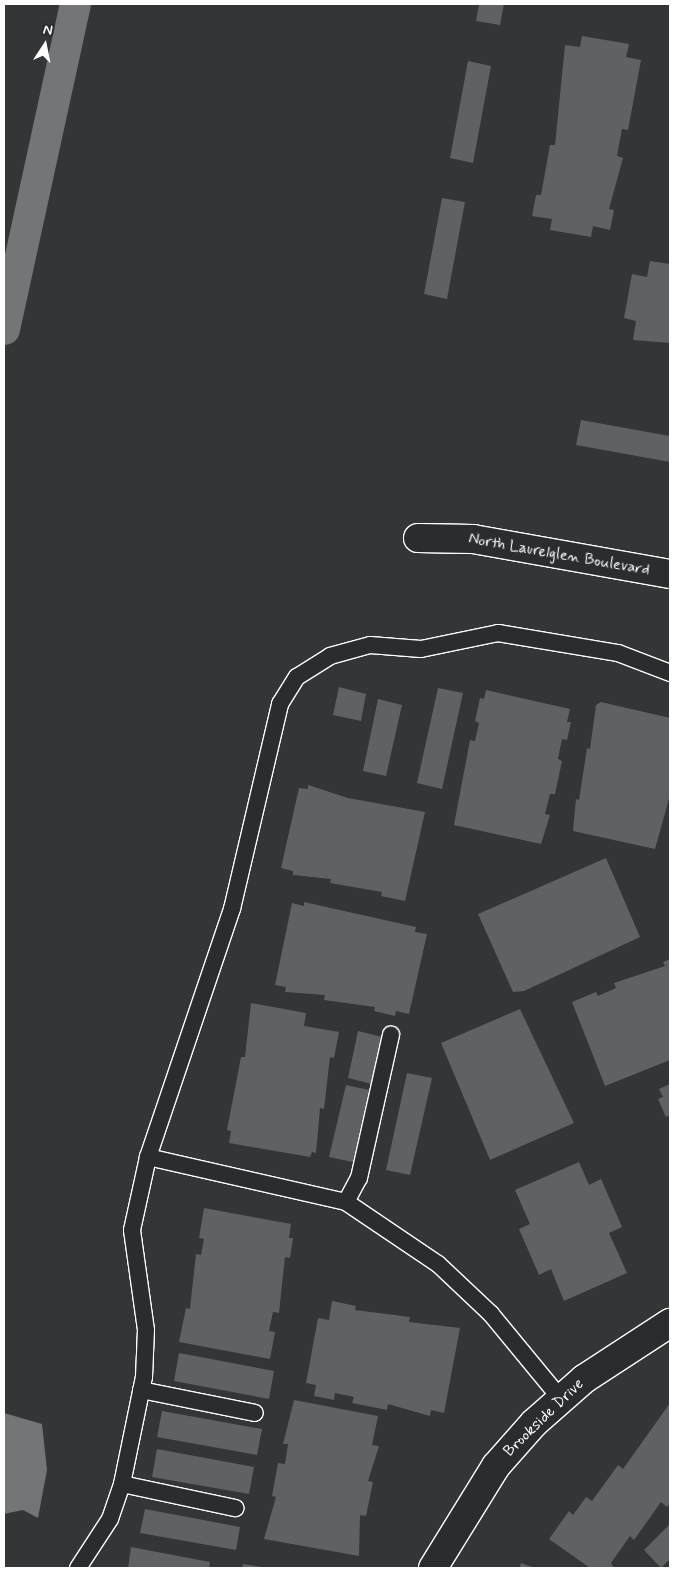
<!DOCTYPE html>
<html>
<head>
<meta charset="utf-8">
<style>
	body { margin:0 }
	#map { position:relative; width:674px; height:1572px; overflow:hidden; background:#333536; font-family:Mynerve,sans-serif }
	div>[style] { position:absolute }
	.water>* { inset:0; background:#737576 }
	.canal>* { height:31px; margin:-15.5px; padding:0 15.5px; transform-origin:15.5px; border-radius:15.5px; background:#737576 }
	.building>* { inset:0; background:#5f6162 }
	.roads { filter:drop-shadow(1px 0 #fff) drop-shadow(-1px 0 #fff) drop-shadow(0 1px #fff) drop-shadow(0 -1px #fff) }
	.service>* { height:16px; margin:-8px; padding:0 8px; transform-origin:8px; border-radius:8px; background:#2a2d2e }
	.minor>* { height:28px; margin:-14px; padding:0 14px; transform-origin:14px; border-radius:14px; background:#2a2d2e }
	span { translate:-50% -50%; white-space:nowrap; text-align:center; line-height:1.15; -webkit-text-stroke:4px #2a2d2e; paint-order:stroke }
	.street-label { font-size:16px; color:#fff }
	.frame { position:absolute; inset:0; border:5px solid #fff; pointer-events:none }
	.north { position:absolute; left:20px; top:20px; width:50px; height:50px; -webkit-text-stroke:4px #2a2d2e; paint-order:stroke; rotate:11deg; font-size:14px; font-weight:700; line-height:20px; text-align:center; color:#fff }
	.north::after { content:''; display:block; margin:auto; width:18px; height:22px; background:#fff; clip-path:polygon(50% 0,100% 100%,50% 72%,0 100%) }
</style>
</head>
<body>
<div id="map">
	<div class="water">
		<i style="clip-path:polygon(4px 1413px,42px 1424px,47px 1470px,38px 1518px,23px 1510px,4px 1514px)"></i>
	</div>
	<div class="canal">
		<i style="left:4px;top:329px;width:333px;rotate:-77.7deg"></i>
	</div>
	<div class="building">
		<i style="clip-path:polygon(479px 4px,504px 4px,500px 25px,476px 21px)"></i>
		<i style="clip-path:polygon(582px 36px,629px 44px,626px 57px,641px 60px,628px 130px,622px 129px,617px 156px,623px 158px,609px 209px,614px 210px,610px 230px,593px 226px,591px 237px,550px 230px,552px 219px,532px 216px,536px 195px,541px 195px,550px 145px,555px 145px,565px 45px,580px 47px)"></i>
		<i style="clip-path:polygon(468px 61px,491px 66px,473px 163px,450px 158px)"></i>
		<i style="clip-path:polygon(442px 198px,465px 202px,447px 299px,424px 294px)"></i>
		<i style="clip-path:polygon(650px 261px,670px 264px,670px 343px,633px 340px,636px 321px,624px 318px,632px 274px,647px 277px)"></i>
		<i style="clip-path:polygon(581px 420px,670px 436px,670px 462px,576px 445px)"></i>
		<i style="clip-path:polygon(339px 687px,366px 694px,361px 721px,333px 715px)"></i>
		<i style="clip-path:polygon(438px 688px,463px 693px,442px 789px,417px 783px)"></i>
		<i style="clip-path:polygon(486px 690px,570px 709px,567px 722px,571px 722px,567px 740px,562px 739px,558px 759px,562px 761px,555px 794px,550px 794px,545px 814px,550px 815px,541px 844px,454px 825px,470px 740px,475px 741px,479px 723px,475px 721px,480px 698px,484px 699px)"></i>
		<i style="clip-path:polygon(378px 699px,402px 705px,386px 776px,363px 771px)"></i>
		<i style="clip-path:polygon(601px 702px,670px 718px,670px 795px,655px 849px,573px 831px,576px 799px,579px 800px,587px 748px,590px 749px,596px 705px)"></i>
		<i style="clip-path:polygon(308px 785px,348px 798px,425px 812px,405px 901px,381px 896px,382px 892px,330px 883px,331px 879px,293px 875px,293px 871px,281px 868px,299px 788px,308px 789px)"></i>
		<i style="clip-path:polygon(606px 858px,640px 937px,524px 991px,513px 992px,478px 914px)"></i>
		<i style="clip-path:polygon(304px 902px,416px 927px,415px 932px,427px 934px,409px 1014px,396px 1011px,395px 1016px,374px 1011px,375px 1007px,324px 1000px,325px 995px,285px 992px,286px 987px,275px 985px,292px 903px,304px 906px)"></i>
		<i style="clip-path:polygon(670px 959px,670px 1060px,605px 1086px,572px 1002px,596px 992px,598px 996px,616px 988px,614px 983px,665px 966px,663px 962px)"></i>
		<i style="clip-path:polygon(251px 1003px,306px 1013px,304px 1026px,339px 1032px,334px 1058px,330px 1057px,324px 1109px,320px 1108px,316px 1153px,312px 1152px,310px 1157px,229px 1143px,231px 1131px,227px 1130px,241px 1057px,245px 1057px)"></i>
		<i style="clip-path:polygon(520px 1009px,574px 1123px,490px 1160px,441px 1043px)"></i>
		<i style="clip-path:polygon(358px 1031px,382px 1037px,372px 1084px,348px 1078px)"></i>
		<i style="clip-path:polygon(407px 1073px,432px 1078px,410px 1175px,386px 1170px)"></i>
		<i style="clip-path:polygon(670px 1084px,670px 1115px,666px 1117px,658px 1099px,663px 1097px,659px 1089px)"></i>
		<i style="clip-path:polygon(346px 1085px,369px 1090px,353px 1162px,329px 1157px)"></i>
		<i style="clip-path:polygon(579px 1162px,589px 1185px,601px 1179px,622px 1227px,609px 1233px,627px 1273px,564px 1301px,551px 1269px,539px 1275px,519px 1229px,530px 1224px,515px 1190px)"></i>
		<i style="clip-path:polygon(204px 1208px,291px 1224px,289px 1238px,293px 1238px,290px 1258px,285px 1257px,279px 1313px,273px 1312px,269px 1331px,275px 1332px,270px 1359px,179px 1342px,186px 1308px,190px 1309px,196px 1254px,201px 1255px,204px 1239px,199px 1238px)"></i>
		<i style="clip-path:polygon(332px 1301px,356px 1306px,355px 1310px,410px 1317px,409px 1322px,460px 1328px,444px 1413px,431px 1410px,430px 1416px,388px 1404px,387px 1410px,352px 1403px,354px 1397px,335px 1393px,334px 1400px,314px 1396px,316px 1385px,306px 1383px,318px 1318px,329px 1320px)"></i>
		<i style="clip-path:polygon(179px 1353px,274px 1371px,269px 1399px,174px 1381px)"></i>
		<i style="clip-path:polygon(294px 1400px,378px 1416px,372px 1445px,379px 1446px,368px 1481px,373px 1482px,366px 1516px,360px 1515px,359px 1556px,264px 1539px,276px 1497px,272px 1496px,278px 1463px,285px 1464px,288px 1444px,283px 1444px)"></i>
		<i style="clip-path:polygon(670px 1403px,670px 1503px,667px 1507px,661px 1502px,634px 1540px,630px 1536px,611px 1563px,614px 1568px,590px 1568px,549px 1539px,569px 1511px,573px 1515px,586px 1497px,592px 1501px,618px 1465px,623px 1469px)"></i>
		<i style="clip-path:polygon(162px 1411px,262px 1429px,257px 1455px,157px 1437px)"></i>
		<i style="clip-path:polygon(157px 1449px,254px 1467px,249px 1494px,152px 1477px)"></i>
		<i style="clip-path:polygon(145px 1509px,240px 1527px,236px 1550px,140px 1533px)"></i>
		<i style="clip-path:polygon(670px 1524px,670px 1559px,661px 1568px,644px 1550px)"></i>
		<i style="clip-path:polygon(131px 1547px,210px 1562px,209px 1568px,128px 1568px)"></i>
		<i style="clip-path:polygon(521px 1563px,535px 1568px,519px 1568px)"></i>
		<i style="clip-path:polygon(243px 1564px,262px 1567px,262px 1568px,242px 1568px)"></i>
	</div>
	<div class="roads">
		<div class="service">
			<i style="left:148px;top:1157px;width:203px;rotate:12.8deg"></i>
			<i style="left:346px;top:1202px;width:111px;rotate:34deg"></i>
			<i style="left:438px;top:1264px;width:73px;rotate:43.3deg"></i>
			<i style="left:491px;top:1314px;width:110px;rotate:50.5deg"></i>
			<i style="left:346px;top:1202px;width:27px;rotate:-62deg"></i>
			<i style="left:359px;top:1178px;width:147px;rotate:-77.4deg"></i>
			<i style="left:141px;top:1390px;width:116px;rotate:11.4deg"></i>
			<i style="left:122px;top:1484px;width:116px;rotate:12deg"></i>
			<i style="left:78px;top:1568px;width:59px;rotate:-56.9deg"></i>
			<i style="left:110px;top:1519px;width:37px;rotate:-71deg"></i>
			<i style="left:122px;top:1484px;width:109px;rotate:-78.4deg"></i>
			<i style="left:144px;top:1377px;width:47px;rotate:-87.6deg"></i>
			<i style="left:146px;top:1330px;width:101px;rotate:-98deg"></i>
			<i style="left:132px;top:1230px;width:75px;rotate:-77.6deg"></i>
			<i style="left:148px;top:1157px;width:262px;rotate:-71.3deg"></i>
			<i style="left:232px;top:909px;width:211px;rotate:-76.8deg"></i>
			<i style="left:280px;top:704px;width:32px;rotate:-58deg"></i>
			<i style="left:297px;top:677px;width:39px;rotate:-32deg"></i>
			<i style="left:330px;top:656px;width:41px;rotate:-15.4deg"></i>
			<i style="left:370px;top:645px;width:51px;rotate:4.5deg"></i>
			<i style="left:421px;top:649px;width:79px;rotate:-11.7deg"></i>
			<i style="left:498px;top:633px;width:122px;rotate:9.5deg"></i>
			<i style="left:618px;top:653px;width:56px;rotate:21deg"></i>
		</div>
		<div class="minor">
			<i style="left:418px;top:538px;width:55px;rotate:1deg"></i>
			<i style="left:473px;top:539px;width:200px;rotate:10.1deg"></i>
			<i style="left:433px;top:1568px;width:120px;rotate:-58.3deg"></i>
			<i style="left:496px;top:1466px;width:57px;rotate:-48.5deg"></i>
			<i style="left:534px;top:1423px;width:67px;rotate:-41.3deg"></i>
			<i style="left:584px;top:1379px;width:103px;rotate:-33.1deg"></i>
		</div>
	</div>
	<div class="street-label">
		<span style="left:559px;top:555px;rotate:10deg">North Laurelglen Boulevard</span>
		<span style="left:544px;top:1418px;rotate:-44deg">Brookside Drive</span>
	</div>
	<div class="frame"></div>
	<div class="north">N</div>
</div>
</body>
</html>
